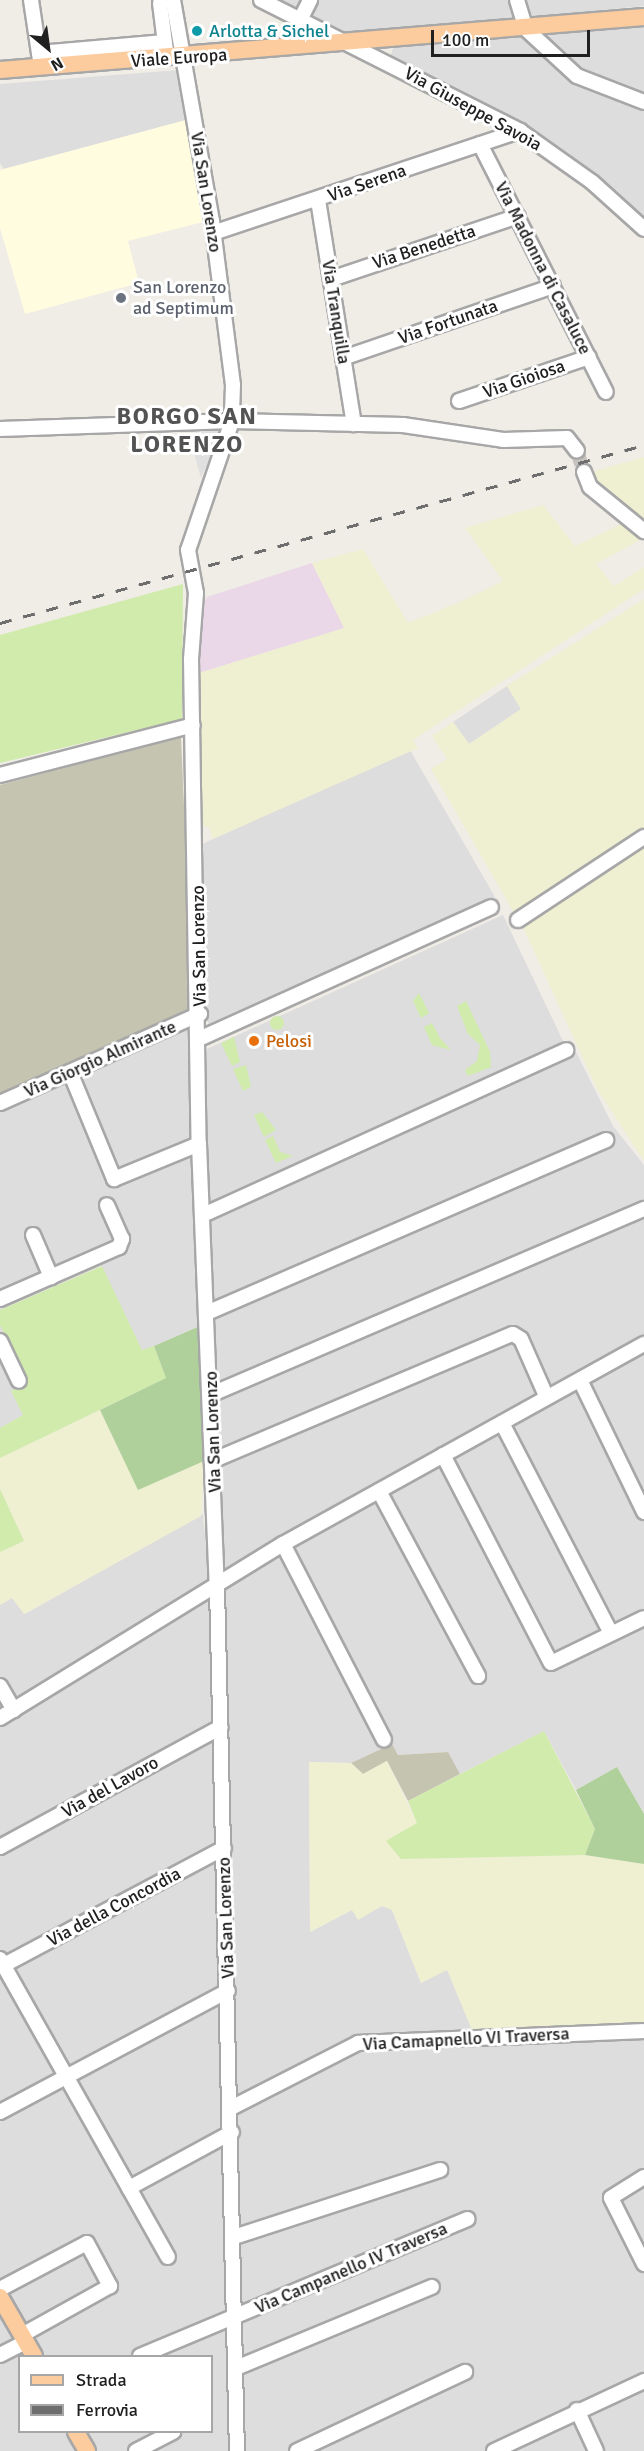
<!DOCTYPE html>
<html>
<head>
<meta charset="utf-8">
<style>
	body { margin:0 }
	#map { position:relative; width:644px; height:2451px; overflow:hidden; background:#f0ece6; font-family:Signika,sans-serif }
	div>[style] { position:absolute }
	.residential>* { inset:0; background:#dedddd }
	.industrial>* { inset:0; background:#ead8e8 }
	.education>* { inset:0; background:#fffce0 }
	.construction>* { inset:0; background:#c5c4b1 }
	.farmland>* { inset:0; background:#efefd1 }
	.grass>* { inset:0; background:#d0ebac }
	.round { border-radius:50% }
	.forest>* { inset:0; background:#afd09a }
	.parking>* { inset:0; background:#e0e0e0 }
	.minor-tunnel>* { height:14px; margin-top:-7px; transform-origin:0; background:repeating-linear-gradient(90deg,#c6c3be 0 14px,transparent 0 21px) }
	.roads { filter:drop-shadow(2px 0 #a7a7a7) drop-shadow(-2px 0 #a7a7a7) drop-shadow(0 2px #a7a7a7) drop-shadow(0 -2px #a7a7a7) }
	.minor>* { height:14px; margin:-7px; padding:0 7px; transform-origin:7px; border-radius:7px; background:#fff }
	.major>* { height:16px; margin:-8px; padding:0 8px; transform-origin:8px; border-radius:8px; background:#fdcc9e }
	.rail>* { height:3px; margin-top:-1.5px; transform-origin:0; background:repeating-linear-gradient(90deg,#6e6e6e 0 12px,transparent 0 24px) }
	.dots>* { width:16px; height:16px; translate:-50% -50%; box-sizing:border-box; border:3px solid #fff; border-radius:50% }
	span { translate:-50% -50%; white-space:nowrap; text-align:center; line-height:1.15; -webkit-text-stroke:6px #fff; paint-order:stroke }
	.culture-label { font-size:18px; color:#0d838f }
	.left { translate:0 -50%; text-align:left }
	.street-label { font-size:18px; color:#202020 }
	.worship-label { font-size:18px; color:#5b616d }
	.food-label { font-size:18px; color:#c56008 }
	.district-label { font-size:24px; color:#535353; font-weight:700; letter-spacing:1.5px }
	.legend { position:absolute; left:18px; top:2355px; width:195px; height:78px; box-sizing:border-box; background:#fff; border:2px solid #a6a6a6; margin:0; padding:8px 10px; list-style:none; font-size:18px; color:#202020 }
	.legend li { display:flex; align-items:center; gap:12px; height:30px }
	.legend b { width:30px; border:2px solid #a6a6a6 }
	.north { position:absolute; left:18px; top:18px; width:60px; height:60px; -webkit-text-stroke:4px #fff; paint-order:stroke; rotate:151deg; font-size:16px; font-weight:700; line-height:24px; text-align:center; color:#202020 }
	.north::after { content:''; display:block; margin:auto; width:21px; height:27px; background:#202020; clip-path:polygon(50% 0,100% 100%,50% 72%,0 100%) }
	.scale { position:absolute; left:431px; top:30px; width:159px; height:27px; box-sizing:border-box; border:3px solid #202020; border-top:0; padding-left:8px; font-size:18px; line-height:21px; white-space:nowrap; color:#202020; -webkit-text-stroke:4px #fff; paint-order:stroke }
</style>
</head>
<body>
<div id="map">
	<div class="residential">
		<i style="clip-path:polygon(268px 0,644px 0,644px 6px,344px 35px)"></i>
		<i style="clip-path:polygon(644px 27px,644px 219px,520px 123px,390px 58px,393px 48px)"></i>
		<i style="clip-path:polygon(179px 70px,186px 120px,4px 169px,0 163px,0 84px)"></i>
		<i style="clip-path:polygon(507px 686px,521px 709px,469px 744px,453px 722px)"></i>
		<i style="clip-path:polygon(410px 750px,495px 897px,208px 1024px,202px 844px)"></i>
		<i style="clip-path:polygon(503px 915px,564px 1043px,570px 1040px,613px 1126px,644px 1165px,644px 1335px,219px 1575px,207px 1223px,207px 1049px)"></i>
		<i style="clip-path:polygon(193px 1011px,200px 1326px,142px 1351px,101px 1266px,0 1310px,0 1095px)"></i>
		<i style="clip-path:polygon(0 1325px,27px 1382px,23px 1415px,0 1428px)"></i>
		<i style="clip-path:polygon(644px 1353px,644px 1814px,617px 1767px,576px 1790px,544px 1731px,460px 1774px,447px 1752px,398px 1755px,392px 1744px,351px 1763px,309px 1762px,310px 1932px,352px 1910px,358px 1919px,382px 1906px,392px 1910px,421px 1983px,447px 1969px,472px 2030px,644px 2024px,644px 2451px,93px 2451px,82px 2432px,212px 2432px,212px 2356px,40px 2356px,0 2286px,0 1723px,296px 1545px)"></i>
		<i style="clip-path:polygon(203px 1514px,209px 1581px,198px 1594px,0 1710px,0 1605px,12px 1598px,25px 1614px)"></i>
		<i style="clip-path:polygon(0 2305px,29px 2356px,20px 2356px,20px 2432px,70px 2432px,81px 2451px,0 2451px)"></i>
	</div>
	<div class="industrial">
		<i style="clip-path:polygon(312px 563px,345px 628px,196px 674px,200px 610px,207px 597px)"></i>
	</div>
	<div class="education">
		<i style="clip-path:polygon(186px 120px,203px 222px,128px 241px,139px 283px,25px 314px,0 228px,0 170px)"></i>
	</div>
	<div class="construction">
		<i style="clip-path:polygon(181px 737px,193px 1011px,0 1095px,0 785px)"></i>
		<i style="clip-path:polygon(392px 1744px,398px 1755px,448px 1752px,460px 1774px,408px 1801px,387px 1761px,363px 1774px,351px 1763px)"></i>
	</div>
	<div class="farmland">
		<i style="clip-path:polygon(644px 457px,644px 525px,599px 489px,588px 473px)"></i>
		<i style="clip-path:polygon(543px 505px,575px 546px,626px 522px,642px 539px,596px 564px,614px 586px,644px 567px,644px 589px,413px 740px,418px 748px,213px 839px,209px 827px,201px 826px,196px 674px,344px 628px,312px 563px,363px 549px,408px 623px,462px 601px,503px 581px,465px 528px)"></i>
		<i style="clip-path:polygon(644px 599px,644px 834px,517px 918px,431px 769px,447px 759px,432px 736px,453px 722px,469px 744px,521px 709px,507px 686px)"></i>
		<i style="clip-path:polygon(644px 842px,644px 1161px,597px 1089px,522px 925px)"></i>
		<i style="clip-path:polygon(100px 1410px,138px 1490px,204px 1461px,201px 1516px,24px 1614px,12px 1598px,0 1605px,0 1552px,24px 1541px,0 1489px,0 1458px)"></i>
		<i style="clip-path:polygon(387px 1761px,417px 1823px,401px 1859px,585px 1855px,644px 1864px,644px 2024px,472px 2030px,447px 1970px,421px 1983px,392px 1910px,382px 1906px,358px 1920px,352px 1910px,310px 1932px,309px 1762px,351px 1763px,363px 1774px)"></i>
	</div>
	<div class="grass">
		<i style="clip-path:polygon(183px 584px,182px 719px,0 763px,0 635px)"></i>
		<i style="clip-path:polygon(419px 993px,429px 1013px,421px 1018px,413px 1001px)"></i>
		<i style="clip-path:polygon(466px 1001px,490px 1052px,491px 1067px,468px 1076px,465px 1070px,477px 1061px,480px 1045px,468px 1034px,457px 1006px)"></i>
		<i class="round" style="left:270px;top:1016px;width:14px;height:14px"></i>
		<i style="clip-path:polygon(432px 1023px,440px 1038px,451px 1050px,432px 1045px,424px 1027px)"></i>
		<i style="clip-path:polygon(234px 1037px,240px 1062px,232px 1066px,221px 1043px)"></i>
		<i style="clip-path:polygon(246px 1065px,251px 1087px,243px 1091px,233px 1069px)"></i>
		<i style="clip-path:polygon(262px 1112px,276px 1130px,264px 1137px,254px 1115px)"></i>
		<i style="clip-path:polygon(273px 1136px,280px 1152px,293px 1156px,276px 1163px,265px 1140px)"></i>
		<i style="clip-path:polygon(102px 1266px,142px 1350px,154px 1346px,166px 1378px,0 1458px,0 1428px,23px 1415px,11px 1391px,27px 1382px,0 1325px,0 1310px)"></i>
		<i style="clip-path:polygon(0 1489px,24px 1541px,0 1552px)"></i>
		<i style="clip-path:polygon(544px 1731px,595px 1829px,585px 1855px,401px 1859px,386px 1841px,417px 1823px,408px 1801px)"></i>
	</div>
	<div class="forest">
		<i style="clip-path:polygon(200px 1326px,204px 1461px,138px 1490px,100px 1410px,166px 1378px,154px 1346px)"></i>
		<i style="clip-path:polygon(617px 1767px,644px 1814px,644px 1864px,585px 1855px,595px 1829px,576px 1790px)"></i>
	</div>
	<div class="parking">
		<i style="clip-path:polygon(216px 428px,220px 433px,201px 478px,189px 435px)"></i>
	</div>
	<div class="minor-tunnel">
		<i style="left:577px;top:451px;width:22px;rotate:72deg"></i>
	</div>
	<div class="roads">
		<div class="minor">
			<i style="left:31px;top:0;width:61px;rotate:81.5deg"></i>
			<i style="left:173px;top:0;width:224px;rotate:80deg"></i>
			<i style="left:212px;top:221px;width:165px;rotate:82.7deg"></i>
			<i style="left:233px;top:385px;width:36px;rotate:92deg"></i>
			<i style="left:232px;top:421px;width:136px;rotate:108.8deg"></i>
			<i style="left:188px;top:550px;width:44px;rotate:79.5deg"></i>
			<i style="left:196px;top:593px;width:66px;rotate:94.3deg"></i>
			<i style="left:191px;top:659px;width:485px;rotate:89.1deg"></i>
			<i style="left:199px;top:1144px;width:442px;rotate:87.7deg"></i>
			<i style="left:217px;top:1586px;width:865px;rotate:88.68deg"></i>
			<i style="left:261px;top:0;width:290px;rotate:26.8deg"></i>
			<i style="left:520px;top:131px;width:88px;rotate:35.3deg"></i>
			<i style="left:592px;top:182px;width:70px;rotate:42.1deg"></i>
			<i style="left:517px;top:0;width:30px;rotate:73deg"></i>
			<i style="left:526px;top:29px;width:69px;rotate:42.7deg"></i>
			<i style="left:577px;top:76px;width:72px;rotate:21.2deg"></i>
			<i style="left:160px;top:3px;width:48px;rotate:82.9deg"></i>
			<i style="left:301px;top:18px;width:20px;rotate:-63deg"></i>
			<i style="left:39px;top:53px;width:126px;rotate:-5deg"></i>
			<i style="left:480px;top:144px;width:278px;rotate:63.1deg"></i>
			<i style="left:318px;top:200px;width:227px;rotate:80.9deg"></i>
			<i style="left:213px;top:233px;width:324px;rotate:-18.4deg"></i>
			<i style="left:331px;top:279px;width:197px;rotate:-18.6deg"></i>
			<i style="left:343px;top:358px;width:222px;rotate:-18.9deg"></i>
			<i style="left:459px;top:401px;width:137px;rotate:-18.7deg"></i>
			<i style="left:0;top:429px;width:232px;rotate:-2deg"></i>
			<i style="left:232px;top:421px;width:171px;rotate:1.3deg"></i>
			<i style="left:403px;top:425px;width:101px;rotate:8.5deg"></i>
			<i style="left:503px;top:440px;width:64px;rotate:-1.8deg"></i>
			<i style="left:567px;top:438px;width:16px;rotate:52deg"></i>
			<i style="left:584px;top:472px;width:16px;rotate:68deg"></i>
			<i style="left:590px;top:487px;width:70px;rotate:39.2deg"></i>
			<i style="left:0;top:775px;width:199px;rotate:-14.5deg"></i>
			<i style="left:518px;top:920px;width:151px;rotate:-33.4deg"></i>
			<i style="left:201px;top:1038px;width:318px;rotate:-24.3deg"></i>
			<i style="left:70px;top:1072px;width:116px;rotate:67.6deg"></i>
			<i style="left:114px;top:1179px;width:92px;rotate:-22.4deg"></i>
			<i style="left:0;top:1103px;width:219px;rotate:-24deg"></i>
			<i style="left:203px;top:1215px;width:399px;rotate:-24.4deg"></i>
			<i style="left:33px;top:1235px;width:46px;rotate:66.8deg"></i>
			<i style="left:0;top:1299px;width:130px;rotate:-23.6deg"></i>
			<i style="left:119px;top:1247px;width:9px;rotate:-69deg"></i>
			<i style="left:122px;top:1239px;width:37px;rotate:-114deg"></i>
			<i style="left:209px;top:1312px;width:433px;rotate:-23.4deg"></i>
			<i style="left:0;top:1341px;width:44px;rotate:64.6deg"></i>
			<i style="left:580px;top:1380px;width:147px;rotate:64.1deg"></i>
			<i style="left:212px;top:1394px;width:470px;rotate:-23.2deg"></i>
			<i style="left:502px;top:1423px;width:234px;rotate:62.6deg"></i>
			<i style="left:443px;top:1455px;width:234px;rotate:62.6deg"></i>
			<i style="left:551px;top:1663px;width:103px;rotate:-25.8deg"></i>
			<i style="left:214px;top:1460px;width:324px;rotate:-22.9deg"></i>
			<i style="left:513px;top:1334px;width:9px;rotate:32deg"></i>
			<i style="left:521px;top:1339px;width:64px;rotate:66.2deg"></i>
			<i style="left:379px;top:1491px;width:210px;rotate:61.8deg"></i>
			<i style="left:283px;top:1544px;width:220px;rotate:62.7deg"></i>
			<i style="left:0;top:1686px;width:28px;rotate:60deg"></i>
			<i style="left:0;top:1718px;width:332px;rotate:-31.6deg"></i>
			<i style="left:283px;top:1544px;width:413px;rotate:-29deg"></i>
			<i style="left:0;top:1847px;width:251px;rotate:-28.5deg"></i>
			<i style="left:0;top:1959px;width:342px;rotate:60.6deg"></i>
			<i style="left:4px;top:1965px;width:249px;rotate:-28deg"></i>
			<i style="left:231px;top:2108px;width:143px;rotate:-27.1deg"></i>
			<i style="left:358px;top:2043px;width:286px;rotate:-2.4deg"></i>
			<i style="left:0;top:2112px;width:258px;rotate:-28deg"></i>
			<i style="left:644px;top:2177px;width:39px;rotate:148deg"></i>
			<i style="left:611px;top:2198px;width:74px;rotate:63.4deg"></i>
			<i style="left:129px;top:2188px;width:117px;rotate:-28.5deg"></i>
			<i style="left:234px;top:2237px;width:217px;rotate:-18deg"></i>
			<i style="left:0;top:2289px;width:98px;rotate:-27.9deg"></i>
			<i style="left:87px;top:2243px;width:49px;rotate:61.9deg"></i>
			<i style="left:110px;top:2286px;width:101px;rotate:150.9deg"></i>
			<i style="left:0;top:2355px;width:28px;rotate:-27deg"></i>
			<i style="left:140px;top:2356px;width:355px;rotate:-22.7deg"></i>
			<i style="left:236px;top:2368px;width:212px;rotate:-22.5deg"></i>
			<i style="left:577px;top:2410px;width:45px;rotate:65.1deg"></i>
			<i style="left:136px;top:2451px;width:42px;rotate:-27.2deg"></i>
			<i style="left:297px;top:2451px;width:186px;rotate:-25.2deg"></i>
			<i style="left:494px;top:2451px;width:166px;rotate:-25deg"></i>
		</div>
		<div class="major">
			<i style="left:0;top:70px;width:646px;rotate:-4.7deg"></i>
			<i style="left:0;top:2297px;width:68px;rotate:60deg"></i>
			<i style="left:76px;top:2432px;width:22px;rotate:60deg"></i>
		</div>
	</div>
	<div class="rail">
		<i style="left:0;top:623px;width:668px;rotate:-15.45deg"></i>
	</div>
	<div class="dots">
		<i style="left:197px;top:31px;background:#0f9aa8"></i>
		<i style="left:121px;top:298px;background:#6b7280"></i>
		<i style="left:254px;top:1041px;background:#e8710a"></i>
	</div>
	<div class="culture-label">
		<span class="left" style="left:209px;top:31px">Arlotta &amp; Sichel</span>
	</div>
	<div class="street-label">
		<span style="left:179px;top:58px;rotate:-4deg">Viale Europa</span>
		<span style="left:473px;top:109px;rotate:29deg">Via Giuseppe Savoia</span>
		<span style="left:367px;top:183px;rotate:-19deg">Via Serena</span>
		<span style="left:206px;top:192px;rotate:81deg">Via San Lorenzo</span>
		<span style="left:424px;top:247px;rotate:-18deg">Via Benedetta</span>
		<span style="left:543px;top:268px;rotate:63deg">Via Madonna di Casaluce</span>
		<span style="left:336px;top:312px;rotate:81deg">Via Tranquilla</span>
		<span style="left:448px;top:322px;rotate:-19deg">Via Fortunata</span>
		<span style="left:524px;top:379px;rotate:-19deg">Via Gioiosa</span>
		<span style="left:199px;top:946px;rotate:-91deg">Via San Lorenzo</span>
		<span style="left:100px;top:1059px;rotate:-24deg">Via Giorgio Almirante</span>
		<span style="left:213px;top:1432px;rotate:-92deg">Via San Lorenzo</span>
		<span style="left:110px;top:1787px;rotate:-29deg">Via del Lavoro</span>
		<span style="left:114px;top:1907px;rotate:-28deg">Via della Concordia</span>
		<span style="left:226px;top:1918px;rotate:-92deg">Via San Lorenzo</span>
		<span style="left:466px;top:2039px;rotate:-3deg">Via Camapnello VI Traversa</span>
		<span style="left:351px;top:2268px;rotate:-23deg">Via Campanello IV Traversa</span>
	</div>
	<div class="worship-label">
		<span class="left" style="left:133px;top:298px">San Lorenzo<br>ad Septimum</span>
	</div>
	<div class="food-label">
		<span class="left" style="left:266px;top:1041px">Pelosi</span>
	</div>
	<div class="district-label">
		<span style="left:187px;top:431px">BORGO SAN<br>LORENZO</span>
	</div>
	<ul class="legend">
	<li><b style="height:8px;background:#fdcc9e"></b>Strada</li>
	<li><b style="height:8px;background:#6e6e6e"></b>Ferrovia</li>
	</ul>
	<div class="north">N</div>
	<div class="scale">100 m</div>
</div>
</body>
</html>
